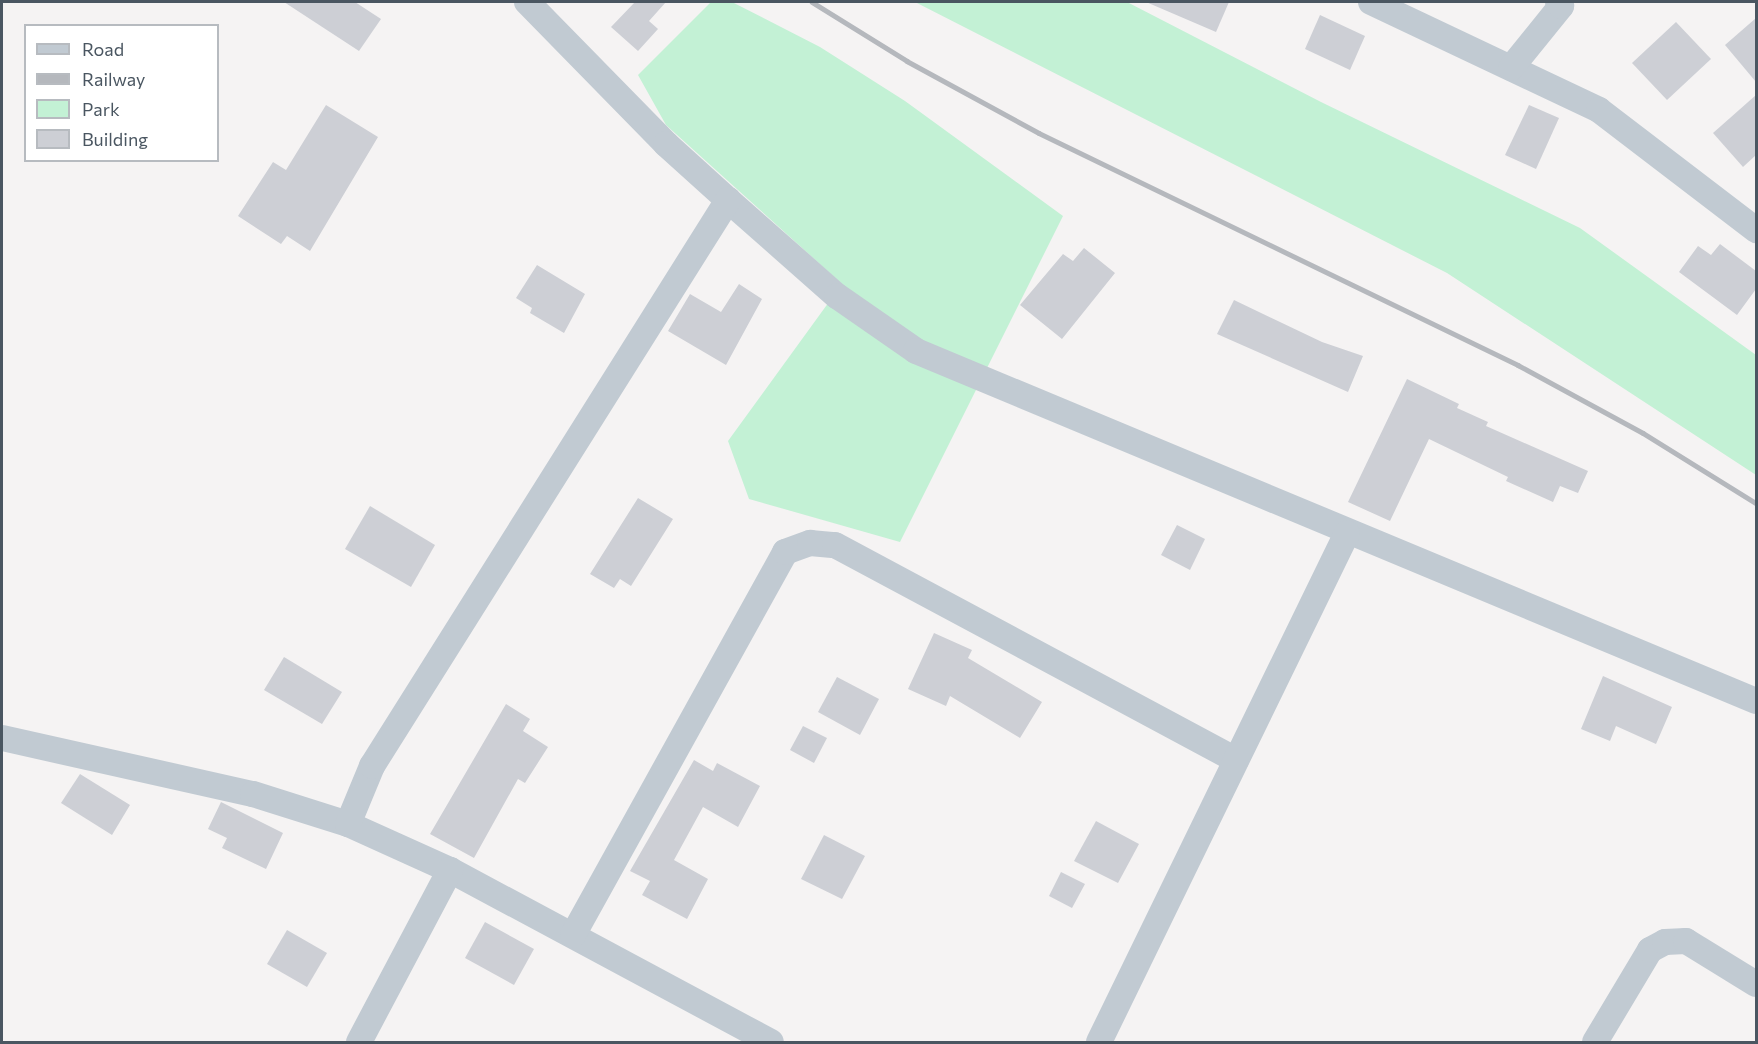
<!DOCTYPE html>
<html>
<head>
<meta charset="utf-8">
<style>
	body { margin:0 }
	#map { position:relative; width:1758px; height:1044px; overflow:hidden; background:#f5f3f3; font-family:Commissioner,sans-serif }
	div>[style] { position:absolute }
	.green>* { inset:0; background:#c3f1d5 }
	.building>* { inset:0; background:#cdcfd5 }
	.street>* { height:26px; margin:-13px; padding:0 13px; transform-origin:13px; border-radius:13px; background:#c1cad2 }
	.rail>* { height:4.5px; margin:-2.25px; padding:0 2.25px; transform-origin:2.25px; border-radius:2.25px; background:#b5b8bd }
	span { translate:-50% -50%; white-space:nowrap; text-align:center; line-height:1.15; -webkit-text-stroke:5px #fff; paint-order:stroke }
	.frame { position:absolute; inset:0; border:3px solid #4a5661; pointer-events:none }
	.legend { position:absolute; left:24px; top:24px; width:195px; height:138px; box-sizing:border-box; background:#fff; border:2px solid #b7bbc0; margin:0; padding:8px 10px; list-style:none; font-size:18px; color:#4a5661 }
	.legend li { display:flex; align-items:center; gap:12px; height:30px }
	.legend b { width:30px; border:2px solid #b7bbc0 }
</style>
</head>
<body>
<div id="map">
	<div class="green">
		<i style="clip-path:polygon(711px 2px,732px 2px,820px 47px,905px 101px,1063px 216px,900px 542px,749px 499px,728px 441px,842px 284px,666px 125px,638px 75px)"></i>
		<i style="clip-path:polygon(915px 2px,1127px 2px,1321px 102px,1580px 228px,1756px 355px,1756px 475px,1447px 273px)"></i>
	</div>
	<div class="building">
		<i style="clip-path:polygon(284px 2px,355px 2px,381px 19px,359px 51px)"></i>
		<i style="clip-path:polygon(635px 2px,666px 2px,649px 21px,658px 29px,638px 51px,611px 27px)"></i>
		<i style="clip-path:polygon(1146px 2px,1229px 2px,1216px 32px)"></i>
		<i style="clip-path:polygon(1320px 15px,1365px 36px,1350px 70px,1305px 49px)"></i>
		<i style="clip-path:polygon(1756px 18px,1756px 82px,1725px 45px)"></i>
		<i style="clip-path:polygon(1676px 22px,1711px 59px,1667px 100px,1632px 63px)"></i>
		<i style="clip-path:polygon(1756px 95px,1756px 155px,1743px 167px,1713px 133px)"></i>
		<i style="clip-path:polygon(326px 105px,378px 137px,310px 251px,287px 236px,281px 244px,238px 216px,273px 162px,286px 170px)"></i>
		<i style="clip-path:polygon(1529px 105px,1559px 118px,1536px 169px,1505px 155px)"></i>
		<i style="clip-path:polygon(1720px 244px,1756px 271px,1756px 289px,1737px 315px,1679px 272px,1698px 246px,1711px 255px)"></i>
		<i style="clip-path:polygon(1084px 248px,1115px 273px,1062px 339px,1020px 305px,1063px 254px,1073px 261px)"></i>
		<i style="clip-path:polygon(537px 265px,585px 294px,564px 333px,530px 313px,532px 308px,516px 298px)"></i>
		<i style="clip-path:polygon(739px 284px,762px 299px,726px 365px,668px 331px,690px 294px,721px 312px)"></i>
		<i style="clip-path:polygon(1234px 300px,1322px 342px,1363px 356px,1348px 392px,1217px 334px)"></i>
		<i style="clip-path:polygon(1407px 379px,1459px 404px,1457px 408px,1488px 422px,1486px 426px,1588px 471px,1578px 493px,1560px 486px,1553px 502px,1506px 481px,1508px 477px,1429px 439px,1390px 521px,1348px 502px)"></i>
		<i style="clip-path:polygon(638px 498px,673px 519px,631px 586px,620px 579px,614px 588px,590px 574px)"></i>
		<i style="clip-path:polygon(370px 506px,435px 545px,411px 587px,345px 549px)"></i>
		<i style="clip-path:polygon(1177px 525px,1205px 539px,1190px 570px,1161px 555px)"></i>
		<i style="clip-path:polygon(934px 633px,972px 650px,968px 658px,1042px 702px,1020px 738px,950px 696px,946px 706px,908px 689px)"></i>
		<i style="clip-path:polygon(284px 657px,342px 692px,322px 724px,264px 690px)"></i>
		<i style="clip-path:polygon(1603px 676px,1672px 707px,1656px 744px,1616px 726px,1610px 741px,1581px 729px)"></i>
		<i style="clip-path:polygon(837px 677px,879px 699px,860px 735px,818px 712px)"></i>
		<i style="clip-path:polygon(506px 704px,530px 719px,523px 731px,548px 747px,525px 783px,518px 779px,474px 858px,430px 834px)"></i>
		<i style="clip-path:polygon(803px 726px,827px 738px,814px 763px,790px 750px)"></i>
		<i style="clip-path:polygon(694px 760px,713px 771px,717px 763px,760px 786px,738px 827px,703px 807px,674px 860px,708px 879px,687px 919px,642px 895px,650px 881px,630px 871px)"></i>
		<i style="clip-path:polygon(80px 774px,130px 805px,112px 835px,61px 803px)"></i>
		<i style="clip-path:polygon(221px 802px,283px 833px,266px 869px,222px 848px,227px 838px,208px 829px)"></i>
		<i style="clip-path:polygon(1096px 821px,1139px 844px,1118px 883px,1074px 861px)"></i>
		<i style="clip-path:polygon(824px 835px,865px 856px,842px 899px,801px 879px)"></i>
		<i style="clip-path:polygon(1061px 872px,1085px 884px,1072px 908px,1049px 896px)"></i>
		<i style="clip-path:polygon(485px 922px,534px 949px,514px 985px,465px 958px)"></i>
		<i style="clip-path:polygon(287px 930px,327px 953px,307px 987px,267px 964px)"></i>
	</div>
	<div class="street">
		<i style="left:527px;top:2px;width:199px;rotate:45.6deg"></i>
		<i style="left:666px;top:144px;width:84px;rotate:42.1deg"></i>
		<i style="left:728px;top:200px;width:145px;rotate:41.4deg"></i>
		<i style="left:837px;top:296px;width:96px;rotate:34.8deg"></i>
		<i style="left:916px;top:351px;width:910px;rotate:22.62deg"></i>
		<i style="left:1371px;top:2px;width:252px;rotate:25.3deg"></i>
		<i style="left:1599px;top:110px;width:198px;rotate:37.4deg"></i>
		<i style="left:1511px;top:68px;width:80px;rotate:-51.1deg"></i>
		<i style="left:1561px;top:6px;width:5px;rotate:-127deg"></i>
		<i style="left:2px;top:738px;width:257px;rotate:12.6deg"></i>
		<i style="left:253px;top:794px;width:100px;rotate:17.5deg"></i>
		<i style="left:348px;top:824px;width:112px;rotate:24.3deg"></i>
		<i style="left:450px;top:870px;width:364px;rotate:28.2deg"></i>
		<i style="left:348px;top:824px;width:63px;rotate:-67.5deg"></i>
		<i style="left:372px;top:766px;width:669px;rotate:-57.83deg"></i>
		<i style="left:573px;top:935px;width:438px;rotate:-61deg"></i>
		<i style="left:785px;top:552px;width:27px;rotate:-20deg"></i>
		<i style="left:810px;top:543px;width:25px;rotate:5deg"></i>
		<i style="left:835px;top:545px;width:455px;rotate:28.2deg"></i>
		<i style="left:359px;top:1042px;width:195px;rotate:-62.1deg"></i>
		<i style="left:1099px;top:1042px;width:566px;rotate:-64.02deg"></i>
		<i style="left:1595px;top:1042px;width:107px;rotate:-59.1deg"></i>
		<i style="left:1650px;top:950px;width:17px;rotate:-28deg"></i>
		<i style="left:1665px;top:942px;width:21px;rotate:-3deg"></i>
		<i style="left:1686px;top:941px;width:82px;rotate:31.6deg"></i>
	</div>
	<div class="rail">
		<i style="left:812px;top:2px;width:112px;rotate:31.8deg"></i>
		<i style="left:907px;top:61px;width:150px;rotate:28.6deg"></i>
		<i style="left:1039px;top:133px;width:532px;rotate:25.84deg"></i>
		<i style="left:1518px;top:365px;width:142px;rotate:28.5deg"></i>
		<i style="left:1643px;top:433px;width:133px;rotate:31.8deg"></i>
	</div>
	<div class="frame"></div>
	<ul class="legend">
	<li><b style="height:8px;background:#c1cad2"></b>Road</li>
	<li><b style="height:8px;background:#b5b8bd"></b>Railway</li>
	<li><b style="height:16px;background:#c3f1d5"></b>Park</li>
	<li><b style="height:16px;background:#cdcfd5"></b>Building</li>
	</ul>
</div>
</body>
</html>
